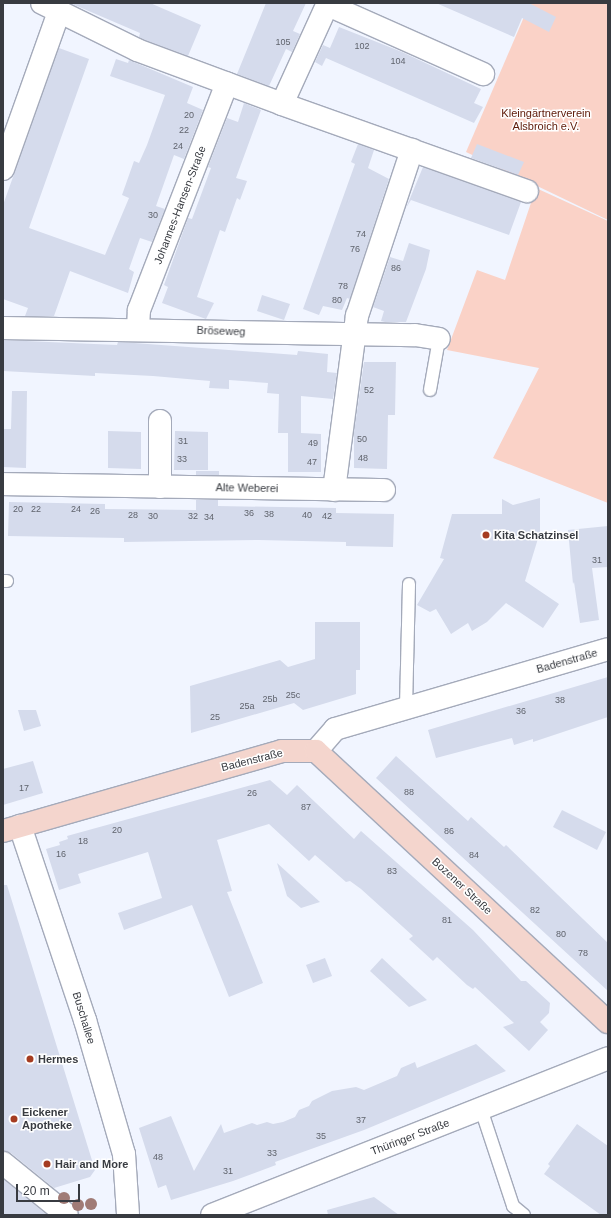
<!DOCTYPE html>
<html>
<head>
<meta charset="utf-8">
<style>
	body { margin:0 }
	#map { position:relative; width:611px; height:1218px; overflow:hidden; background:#f1f5ff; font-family:Arial,sans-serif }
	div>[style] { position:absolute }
	.green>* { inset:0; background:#fad2c7 }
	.building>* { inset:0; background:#d5dbec }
	.roads { filter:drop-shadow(1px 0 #a4aaba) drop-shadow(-1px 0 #a4aaba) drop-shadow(0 1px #a4aaba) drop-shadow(0 -1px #a4aaba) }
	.lane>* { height:12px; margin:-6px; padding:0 6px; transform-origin:6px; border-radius:6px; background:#fff }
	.street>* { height:22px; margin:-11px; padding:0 11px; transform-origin:11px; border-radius:11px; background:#fff }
	.secondary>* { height:22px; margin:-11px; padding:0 11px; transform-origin:11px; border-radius:11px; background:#f4d5cd }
	.trees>* { width:12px; height:12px; margin:-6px; border-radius:50%; background:#a07b76 }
	.dots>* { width:11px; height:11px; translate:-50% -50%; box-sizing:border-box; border:2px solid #fff; border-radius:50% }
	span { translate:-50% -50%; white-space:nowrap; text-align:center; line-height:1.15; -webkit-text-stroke:3px #fff; paint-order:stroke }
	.number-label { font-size:9px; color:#5f636c }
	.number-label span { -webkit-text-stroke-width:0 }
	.park-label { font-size:11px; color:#5d1806 }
	.street-label { font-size:11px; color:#383b41 }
	.poi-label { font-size:11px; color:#383b41; font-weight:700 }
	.left { translate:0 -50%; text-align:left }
	.frame { position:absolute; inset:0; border:4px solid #383b41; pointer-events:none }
	.scale { position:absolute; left:16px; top:1184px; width:64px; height:18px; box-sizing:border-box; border:2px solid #383b41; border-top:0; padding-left:5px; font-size:12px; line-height:14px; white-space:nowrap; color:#383b41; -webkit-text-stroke:3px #fff; paint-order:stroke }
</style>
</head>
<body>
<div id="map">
	<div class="green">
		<i style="clip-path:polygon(530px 3px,608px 3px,608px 220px,466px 152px)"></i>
		<i style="clip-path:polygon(536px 188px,608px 221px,608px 503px,493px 458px,539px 368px,447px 350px,477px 270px,505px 280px)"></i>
	</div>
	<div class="building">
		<i style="clip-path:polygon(70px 3px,150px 3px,201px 25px,188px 56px,142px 39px,139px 37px,140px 33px)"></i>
		<i style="clip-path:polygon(266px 3px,306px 3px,293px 31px,300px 34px,292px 52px,286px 49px,269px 86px,237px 74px)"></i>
		<i style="clip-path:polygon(436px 3px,529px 3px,556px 17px,549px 32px,522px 18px,514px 37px)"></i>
		<i style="clip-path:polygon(339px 27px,402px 52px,481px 89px,474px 103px,483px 107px,474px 123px,326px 58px,322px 66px,315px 62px,323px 45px,330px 48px)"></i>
		<i style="clip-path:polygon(59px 48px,89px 59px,29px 228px,105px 255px,129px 198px,122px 195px,134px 161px,139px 163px,147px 145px,165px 95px,110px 76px,116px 59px,128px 63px,129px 60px,193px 87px,187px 103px,203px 110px,184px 159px,174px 155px,156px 206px,165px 209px,152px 242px,140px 238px,129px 269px,134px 272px,128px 293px,70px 271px,54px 316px,25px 316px,28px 308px,3px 299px,3px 205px)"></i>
		<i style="clip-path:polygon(244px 103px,261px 110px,236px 178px,247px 181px,240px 200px,237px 198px,225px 232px,220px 230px,197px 297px,214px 303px,206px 319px,162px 303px,168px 287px,164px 285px,188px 218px,192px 219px,211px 168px,208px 167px,227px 118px,238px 122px)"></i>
		<i style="clip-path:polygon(358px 144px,374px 150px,368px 168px,389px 179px,350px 299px,347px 298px,342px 310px,323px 306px,319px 315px,303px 309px,355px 164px,351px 162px)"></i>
		<i style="clip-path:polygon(477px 144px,524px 162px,518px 175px,471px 158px)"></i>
		<i style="clip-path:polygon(423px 167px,521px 202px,509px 235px,411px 200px,406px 208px)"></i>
		<i style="clip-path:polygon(409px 243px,430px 250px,426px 269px,406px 322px,385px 322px,381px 321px,384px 311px,373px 307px,390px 257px,403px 261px)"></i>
		<i style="clip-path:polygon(262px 295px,290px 304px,284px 320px,257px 311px)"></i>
		<i style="clip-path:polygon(3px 340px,117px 345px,118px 342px,134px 343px,297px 355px,298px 351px,328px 354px,327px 372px,337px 373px,333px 399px,301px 396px,301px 433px,321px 434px,321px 472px,288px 472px,288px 433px,278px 433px,279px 394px,267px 393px,268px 383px,229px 380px,229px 389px,209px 388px,210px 381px,153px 376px,95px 373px,95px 376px,3px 371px)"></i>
		<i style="clip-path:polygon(364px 362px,396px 362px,395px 415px,388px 415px,387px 469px,354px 468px,354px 432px)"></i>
		<i style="clip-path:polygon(12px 391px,27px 391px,26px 468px,3px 467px,3px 429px,11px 429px)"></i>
		<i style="clip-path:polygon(108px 431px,141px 432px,141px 469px,108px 468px)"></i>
		<i style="clip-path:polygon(175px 431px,208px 432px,208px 470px,174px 470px)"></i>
		<i style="clip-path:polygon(196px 471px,219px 471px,219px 475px,196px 475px)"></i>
		<i style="clip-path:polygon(540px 498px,540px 532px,525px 581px,559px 604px,543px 628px,506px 603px,487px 622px,472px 631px,468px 623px,451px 634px,436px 609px,430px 612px,417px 605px,444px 559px,440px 558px,452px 514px,502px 514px,502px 499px,513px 505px)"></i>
		<i style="clip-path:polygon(196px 500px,218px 500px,218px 506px,336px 508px,336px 513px,394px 514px,393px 547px,346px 546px,346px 542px,259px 540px,124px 542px,124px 538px,8px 536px,9px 502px,105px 504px,105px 509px,196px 510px)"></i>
		<i style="clip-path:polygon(608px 526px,608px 567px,592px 568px,599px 620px,580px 623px,574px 582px,573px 584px,568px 530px)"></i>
		<i style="clip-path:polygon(315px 622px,360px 622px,360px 670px,356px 670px,356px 694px,303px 710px,294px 703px,191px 733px,190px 686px,280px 660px,288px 667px,315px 659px)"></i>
		<i style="clip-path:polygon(608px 677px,608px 717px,533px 742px,533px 739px,514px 745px,512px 738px,436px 758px,428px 730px)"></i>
		<i style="clip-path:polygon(18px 710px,36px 710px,41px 726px,24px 731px)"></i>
		<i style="clip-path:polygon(396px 756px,468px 821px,471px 817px,504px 847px,506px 845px,608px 943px,608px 991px,376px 778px)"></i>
		<i style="clip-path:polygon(33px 761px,43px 793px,3px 805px,3px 769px)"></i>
		<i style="clip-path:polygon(270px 780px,287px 795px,297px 785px,354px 839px,361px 831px,473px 930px,521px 981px,526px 981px,550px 1003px,549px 1013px,540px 1022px,548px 1030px,529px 1051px,503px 1027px,514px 1023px,475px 987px,473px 989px,467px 985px,437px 957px,433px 961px,409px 939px,413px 936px,361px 889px,350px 881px,346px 882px,315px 855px,309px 861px,269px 824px,217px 840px,232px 891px,227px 892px,263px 983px,229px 997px,192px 905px,124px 930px,118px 913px,162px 898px,148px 852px,78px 874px,81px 883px,59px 890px,46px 849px,60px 845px,59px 842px,68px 839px,67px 836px)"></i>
		<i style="clip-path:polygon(562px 810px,606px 832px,597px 850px,553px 827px)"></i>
		<i style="clip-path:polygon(277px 863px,320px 902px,301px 908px,287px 896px)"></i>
		<i style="clip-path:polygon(3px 885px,7px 885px,95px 1170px,90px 1177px,54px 1188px,11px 1153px,3px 1151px)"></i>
		<i style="clip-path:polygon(325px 958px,332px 976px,313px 983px,306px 965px)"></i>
		<i style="clip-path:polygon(382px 958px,415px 989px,427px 1000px,409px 1007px,370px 971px)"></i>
		<i style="clip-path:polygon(476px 1044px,506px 1071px,364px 1130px,275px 1162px,276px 1165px,233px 1181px,171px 1200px,166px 1185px,158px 1188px,139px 1128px,171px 1116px,194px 1171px,221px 1124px,224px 1133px,252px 1123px,257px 1125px,267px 1122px,273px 1124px,283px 1122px,295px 1117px,299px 1110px,309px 1106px,312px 1101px,332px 1091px,356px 1087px,364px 1090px,397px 1076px,401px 1068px,415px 1062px,417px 1068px)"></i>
		<i style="clip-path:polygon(577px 1124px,608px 1146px,608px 1215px,601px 1215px,544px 1174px,550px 1166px,548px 1164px)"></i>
		<i style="clip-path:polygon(3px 1179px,47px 1215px,3px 1215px)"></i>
		<i style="clip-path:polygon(374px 1197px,399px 1215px,328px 1215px,327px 1210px)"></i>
	</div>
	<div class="roads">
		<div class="lane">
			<i style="left:430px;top:390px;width:52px;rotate:-80deg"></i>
			<i style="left:3px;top:581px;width:4px"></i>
			<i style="left:406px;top:707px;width:123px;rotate:-88.6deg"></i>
			<i style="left:481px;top:1109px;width:102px;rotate:71.7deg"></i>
			<i style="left:513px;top:1206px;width:14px;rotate:39deg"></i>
		</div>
		<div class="street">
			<i style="left:42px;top:3px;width:106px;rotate:26.3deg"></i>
			<i style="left:137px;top:50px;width:155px;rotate:20.4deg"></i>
			<i style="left:282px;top:104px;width:111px;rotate:-65.5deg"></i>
			<i style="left:328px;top:5px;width:170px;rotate:24deg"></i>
			<i style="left:282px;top:104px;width:260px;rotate:19.6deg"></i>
			<i style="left:3px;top:169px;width:167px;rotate:-70.4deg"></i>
			<i style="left:3px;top:328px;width:412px;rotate:1deg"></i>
			<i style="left:415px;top:335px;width:24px;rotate:9deg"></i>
			<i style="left:138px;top:328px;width:18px;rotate:-87deg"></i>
			<i style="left:139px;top:310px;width:243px;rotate:-68.8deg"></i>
			<i style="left:3px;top:484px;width:381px;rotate:0.9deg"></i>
			<i style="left:160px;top:487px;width:66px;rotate:-90deg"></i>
			<i style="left:334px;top:490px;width:176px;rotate:-82.5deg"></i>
			<i style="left:357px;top:316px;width:175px;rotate:-71.7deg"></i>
			<i style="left:316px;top:751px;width:29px;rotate:-49deg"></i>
			<i style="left:335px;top:729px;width:284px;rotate:-16.3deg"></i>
			<i style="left:20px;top:826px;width:205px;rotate:71.5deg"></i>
			<i style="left:85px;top:1020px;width:140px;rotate:73.8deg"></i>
			<i style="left:124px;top:1154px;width:61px;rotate:86.2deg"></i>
			<i style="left:3px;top:1163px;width:82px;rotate:39.1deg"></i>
			<i style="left:212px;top:1215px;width:426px;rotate:-21.6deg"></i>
		</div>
		<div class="secondary">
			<i style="left:3px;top:831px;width:290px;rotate:-16deg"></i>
			<i style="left:282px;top:751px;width:34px"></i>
			<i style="left:316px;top:751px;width:398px;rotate:42.9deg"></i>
		</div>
	</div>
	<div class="trees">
		<i style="left:64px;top:1198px"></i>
		<i style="left:91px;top:1204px"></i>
		<i style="left:78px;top:1205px"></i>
	</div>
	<div class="dots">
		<i style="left:486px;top:535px;background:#a53c21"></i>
		<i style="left:30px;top:1059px;background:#a53c21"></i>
		<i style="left:14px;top:1119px;background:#a53c21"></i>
		<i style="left:47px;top:1164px;background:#a53c21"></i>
	</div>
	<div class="number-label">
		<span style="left:283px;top:42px">105</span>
		<span style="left:362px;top:46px">102</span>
		<span style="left:398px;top:61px">104</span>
		<span style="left:189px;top:115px">20</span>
		<span style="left:184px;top:130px">22</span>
		<span style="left:178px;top:146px">24</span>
		<span style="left:153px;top:215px">30</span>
		<span style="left:361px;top:234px">74</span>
		<span style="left:355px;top:249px">76</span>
		<span style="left:396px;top:268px">86</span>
		<span style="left:343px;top:286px">78</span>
		<span style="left:337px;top:300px">80</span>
		<span style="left:369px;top:390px">52</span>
		<span style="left:362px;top:439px">50</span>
		<span style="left:183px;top:441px">31</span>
		<span style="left:313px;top:443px">49</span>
		<span style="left:363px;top:458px">48</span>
		<span style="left:182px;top:459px">33</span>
		<span style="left:312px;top:462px">47</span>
		<span style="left:18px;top:509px">20</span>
		<span style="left:36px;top:509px">22</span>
		<span style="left:76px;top:509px">24</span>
		<span style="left:95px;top:511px">26</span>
		<span style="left:249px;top:513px">36</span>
		<span style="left:269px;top:514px">38</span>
		<span style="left:133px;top:515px">28</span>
		<span style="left:307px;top:515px">40</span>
		<span style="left:153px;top:516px">30</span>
		<span style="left:193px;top:516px">32</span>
		<span style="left:327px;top:516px">42</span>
		<span style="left:209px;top:517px">34</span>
		<span style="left:597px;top:560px">31</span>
		<span style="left:293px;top:695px">25c</span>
		<span style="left:270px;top:699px">25b</span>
		<span style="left:560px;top:700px">38</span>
		<span style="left:247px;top:706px">25a</span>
		<span style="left:521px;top:711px">36</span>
		<span style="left:215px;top:717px">25</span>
		<span style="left:24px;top:788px">17</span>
		<span style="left:409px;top:792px">88</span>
		<span style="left:252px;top:793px">26</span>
		<span style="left:306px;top:807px">87</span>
		<span style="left:117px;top:830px">20</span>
		<span style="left:449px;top:831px">86</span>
		<span style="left:83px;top:841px">18</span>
		<span style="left:61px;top:854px">16</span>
		<span style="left:474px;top:855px">84</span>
		<span style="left:392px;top:871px">83</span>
		<span style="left:535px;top:910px">82</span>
		<span style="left:447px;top:920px">81</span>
		<span style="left:561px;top:934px">80</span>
		<span style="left:583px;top:953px">78</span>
		<span style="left:361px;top:1120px">37</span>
		<span style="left:321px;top:1136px">35</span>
		<span style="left:272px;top:1153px">33</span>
		<span style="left:158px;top:1157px">48</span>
		<span style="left:228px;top:1171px">31</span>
	</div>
	<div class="park-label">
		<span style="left:546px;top:120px">Kleingärtnerverein<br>Alsbroich e.V.</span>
	</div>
	<div class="street-label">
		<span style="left:180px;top:205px;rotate:-69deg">Johannes-Hansen-Straße</span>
		<span style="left:221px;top:331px;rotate:2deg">Bröseweg</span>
		<span style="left:247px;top:488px;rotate:1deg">Alte Weberei</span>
		<span style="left:567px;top:661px;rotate:-16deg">Badenstraße</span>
		<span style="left:252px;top:760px;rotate:-14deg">Badenstraße</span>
		<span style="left:462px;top:886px;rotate:43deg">Bozener Straße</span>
		<span style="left:84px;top:1018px;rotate:73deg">Buschallee</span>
		<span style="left:410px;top:1137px;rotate:-21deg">Thüringer Straße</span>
	</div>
	<div class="poi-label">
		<span class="left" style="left:494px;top:535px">Kita Schatzinsel</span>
		<span class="left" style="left:38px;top:1059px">Hermes</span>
		<span class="left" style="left:22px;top:1119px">Eickener<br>Apotheke</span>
		<span class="left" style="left:55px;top:1164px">Hair and More</span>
	</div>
	<div class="frame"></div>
	<div class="scale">20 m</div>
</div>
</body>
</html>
